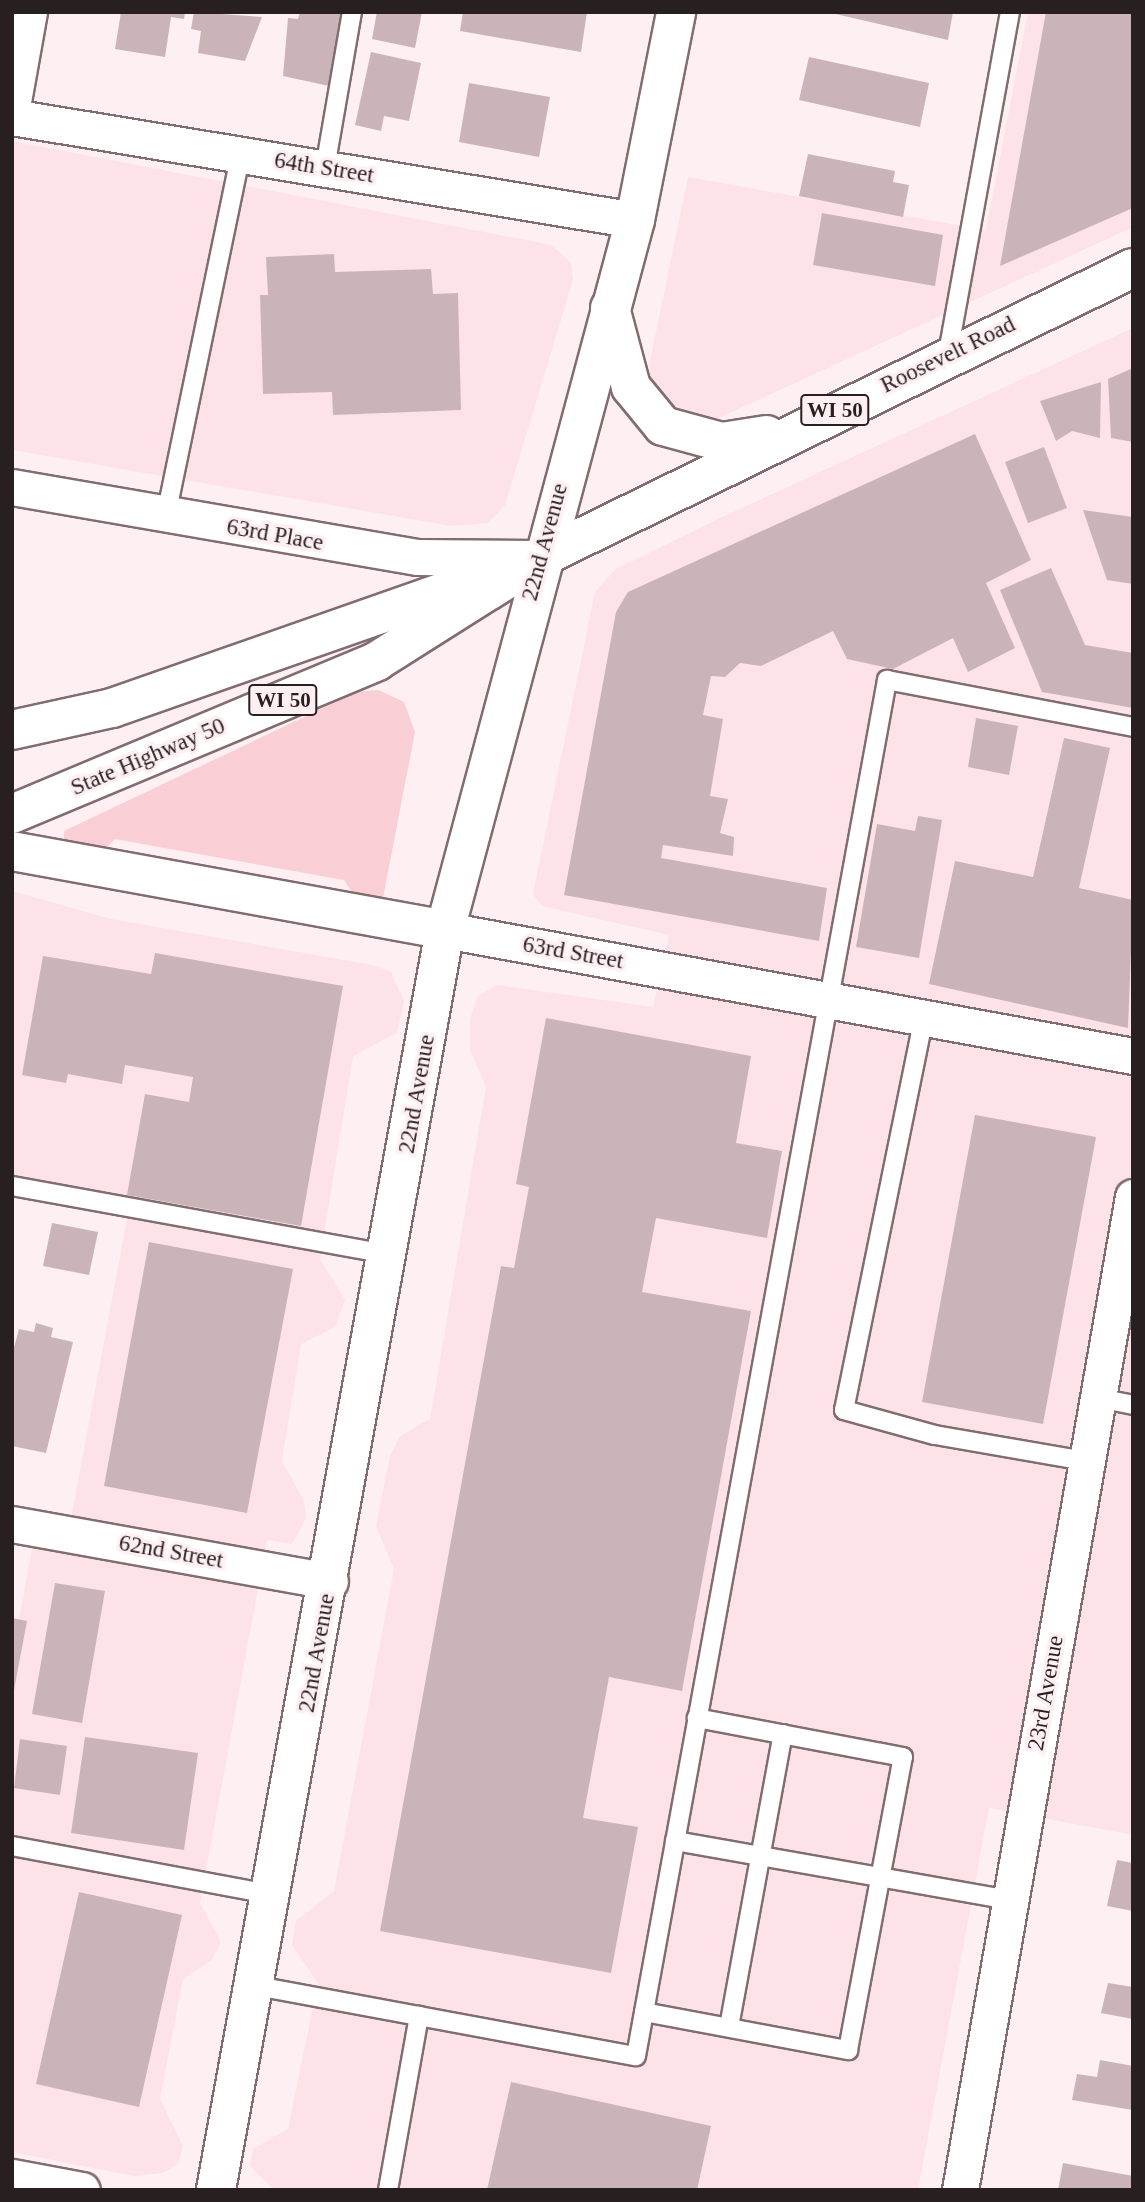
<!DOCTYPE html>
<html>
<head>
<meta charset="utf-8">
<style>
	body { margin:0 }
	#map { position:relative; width:1145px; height:2202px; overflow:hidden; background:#feeff2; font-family:"Times New Roman",serif }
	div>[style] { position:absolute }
	.built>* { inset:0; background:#fde3e7 }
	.green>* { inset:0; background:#f9ced5 }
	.building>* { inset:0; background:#cbb4b7 }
	.roads { filter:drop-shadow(2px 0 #816c6f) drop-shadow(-2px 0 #816c6f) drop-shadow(0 2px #816c6f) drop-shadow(0 -2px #816c6f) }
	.lane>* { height:18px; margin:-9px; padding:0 9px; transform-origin:9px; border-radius:9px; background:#fff }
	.street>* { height:35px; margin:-17.5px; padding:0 17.5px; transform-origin:17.5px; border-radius:17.5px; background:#fff }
	.secondary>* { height:38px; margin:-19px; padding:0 19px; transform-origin:19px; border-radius:19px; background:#fff }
	.primary>* { height:38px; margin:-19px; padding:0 19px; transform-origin:19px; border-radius:19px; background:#fff }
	span { translate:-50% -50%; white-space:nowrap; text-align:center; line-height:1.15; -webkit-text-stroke:7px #feeff2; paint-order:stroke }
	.shield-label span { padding:2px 5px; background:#feeff2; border:2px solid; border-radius:5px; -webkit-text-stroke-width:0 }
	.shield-label { font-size:21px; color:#281f20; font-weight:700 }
	.street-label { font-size:23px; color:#281f20 }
	.frame { position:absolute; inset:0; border:14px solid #281f20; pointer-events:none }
</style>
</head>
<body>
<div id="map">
	<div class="built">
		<i style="clip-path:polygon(1028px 12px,1133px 12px,1133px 227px,717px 419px,675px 413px,651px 382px,649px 366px,688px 177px,986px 230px)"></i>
		<i style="clip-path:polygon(12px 141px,552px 245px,571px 263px,573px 280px,505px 505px,488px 523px,452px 526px,12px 450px)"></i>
		<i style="clip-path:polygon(1133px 328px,1133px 1835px,989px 1808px,918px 2190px,274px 2190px,250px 2166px,253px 2149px,288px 2129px,318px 1983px,292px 1945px,296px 1921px,334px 1891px,394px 1569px,376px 1526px,390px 1456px,400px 1436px,430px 1419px,486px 1087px,470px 1050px,470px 1019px,478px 996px,498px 985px,653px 1007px,669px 935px,542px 906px,533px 894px,595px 592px,616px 569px,716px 520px)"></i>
		<i style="clip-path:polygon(12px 891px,111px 919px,372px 965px,391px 972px,404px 1001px,397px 1033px,353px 1056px,320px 1259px,345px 1300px,335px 1327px,301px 1344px,282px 1461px,304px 1501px,306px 1518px,292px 1544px,267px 1540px,200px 1903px,221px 1942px,212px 1960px,183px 1979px,160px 2099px,183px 2146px,178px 2164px,162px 2173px,134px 2176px,12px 2152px,12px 1658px,32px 1548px,65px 1551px,130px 1203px,12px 1181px)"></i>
	</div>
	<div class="green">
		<i style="clip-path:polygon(378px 690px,404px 702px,415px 732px,382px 903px,357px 900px,344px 880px,115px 839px,103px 851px,64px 844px,64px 831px,357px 692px)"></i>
	</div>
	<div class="building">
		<i style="clip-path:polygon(121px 12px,185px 12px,184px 19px,171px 17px,165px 57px,115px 49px)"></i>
		<i style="clip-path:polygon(194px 12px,262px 17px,245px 61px,198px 53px,201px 31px,191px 29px)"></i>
		<i style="clip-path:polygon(300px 12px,346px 12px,329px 86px,283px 76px,288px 18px,298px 19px)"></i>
		<i style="clip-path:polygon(377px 12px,422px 12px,415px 48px,372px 39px)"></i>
		<i style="clip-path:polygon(463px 12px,587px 12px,581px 52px,460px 31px)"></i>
		<i style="clip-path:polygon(827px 12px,953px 12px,948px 40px)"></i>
		<i style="clip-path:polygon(1046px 12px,1133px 12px,1133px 208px,1000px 266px)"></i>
		<i style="clip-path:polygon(371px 52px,421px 63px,409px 121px,384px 116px,381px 131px,355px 125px)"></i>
		<i style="clip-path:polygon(809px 57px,929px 83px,920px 127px,799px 100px)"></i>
		<i style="clip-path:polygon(469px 83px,550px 97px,539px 157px,459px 142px)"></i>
		<i style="clip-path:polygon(808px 154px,895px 171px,893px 182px,909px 185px,903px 217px,799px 196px)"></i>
		<i style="clip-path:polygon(822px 213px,943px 235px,935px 286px,813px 265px)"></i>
		<i style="clip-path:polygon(334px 254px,335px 272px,431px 269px,433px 294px,458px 293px,461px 410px,333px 415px,332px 392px,263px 394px,260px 295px,268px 295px,266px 257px)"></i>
		<i style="clip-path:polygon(1133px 368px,1133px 442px,1111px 438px,1108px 379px)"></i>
		<i style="clip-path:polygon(1101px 382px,1100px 438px,1072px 431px,1056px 441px,1040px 401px)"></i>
		<i style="clip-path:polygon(975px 434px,1031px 560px,986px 583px,1015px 648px,968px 672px,953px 638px,893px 669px,847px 659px,833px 631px,761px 666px,740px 663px,725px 677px,711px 676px,703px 715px,723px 719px,710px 796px,728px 799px,720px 833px,734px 837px,733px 856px,663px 845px,661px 858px,827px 888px,819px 941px,564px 895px,616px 612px,628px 592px)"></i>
		<i style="clip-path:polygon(1044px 447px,1067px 508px,1028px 523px,1005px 462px)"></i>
		<i style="clip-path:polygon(1083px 510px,1133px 517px,1133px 584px,1107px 580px)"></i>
		<i style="clip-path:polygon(1051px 568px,1085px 645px,1133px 653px,1133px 708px,1042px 692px,1000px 590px)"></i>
		<i style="clip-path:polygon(976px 718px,1018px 726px,1009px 775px,968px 767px)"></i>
		<i style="clip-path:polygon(1064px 738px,1110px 748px,1079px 888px,1133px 900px,1128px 1028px,929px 984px,955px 861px,1033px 877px)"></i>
		<i style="clip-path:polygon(918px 816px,942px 820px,919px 958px,856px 947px,877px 824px,915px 831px)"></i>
		<i style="clip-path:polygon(155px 953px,343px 986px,301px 1226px,127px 1195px,145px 1094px,189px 1102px,193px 1077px,125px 1065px,122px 1084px,68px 1074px,66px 1083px,22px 1075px,43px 956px,151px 974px)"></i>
		<i style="clip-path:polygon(546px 1018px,751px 1056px,736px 1143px,782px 1151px,767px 1238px,656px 1218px,642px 1292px,751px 1311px,682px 1691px,609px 1677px,583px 1818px,638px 1827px,611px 1973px,380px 1931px,501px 1266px,514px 1268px,529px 1187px,516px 1184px)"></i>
		<i style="clip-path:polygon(975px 1115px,1096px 1137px,1043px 1424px,922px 1402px)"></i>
		<i style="clip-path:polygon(52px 1223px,98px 1232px,89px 1275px,43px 1266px)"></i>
		<i style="clip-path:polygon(149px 1242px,293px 1269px,247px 1513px,104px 1486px)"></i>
		<i style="clip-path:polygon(36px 1323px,53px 1328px,51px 1337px,73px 1342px,46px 1453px,12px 1446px,12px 1355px,19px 1329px,34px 1332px)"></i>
		<i style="clip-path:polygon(55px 1583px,105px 1591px,82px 1723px,32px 1714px)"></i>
		<i style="clip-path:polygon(12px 1618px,27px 1621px,14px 1690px,12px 1690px)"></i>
		<i style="clip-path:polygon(85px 1737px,198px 1753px,184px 1850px,71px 1833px)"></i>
		<i style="clip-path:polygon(20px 1739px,67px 1746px,60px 1795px,14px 1788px)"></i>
		<i style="clip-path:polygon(1117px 1860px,1133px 1863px,1133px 1911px,1107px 1906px)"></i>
		<i style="clip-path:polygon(79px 1892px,182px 1915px,139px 2107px,36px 2084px)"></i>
		<i style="clip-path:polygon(1108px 1983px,1133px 1987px,1133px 2019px,1101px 2013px)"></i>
		<i style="clip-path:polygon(1100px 2060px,1133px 2066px,1133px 2110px,1072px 2100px,1077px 2074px,1097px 2077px)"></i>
		<i style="clip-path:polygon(511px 2082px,711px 2126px,697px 2190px,487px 2190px)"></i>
		<i style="clip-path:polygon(1063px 2163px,1133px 2176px,1133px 2190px,1058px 2190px)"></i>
	</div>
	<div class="roads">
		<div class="lane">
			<i style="left:325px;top:168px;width:158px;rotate:-80.2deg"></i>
			<i style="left:948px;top:353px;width:347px;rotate:-79.7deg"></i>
			<i style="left:166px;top:515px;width:369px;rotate:-78.3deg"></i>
			<i style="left:924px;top:1017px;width:401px;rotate:101.5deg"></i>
			<i style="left:844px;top:1410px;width:94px;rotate:15.4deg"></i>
			<i style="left:935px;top:1435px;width:153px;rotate:9.8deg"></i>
			<i style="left:12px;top:1186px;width:384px;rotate:10.3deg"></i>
			<i style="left:1098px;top:1398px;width:36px;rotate:11deg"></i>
			<i style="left:675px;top:1841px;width:340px;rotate:10deg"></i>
			<i style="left:12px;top:1846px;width:268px;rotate:10.6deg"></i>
			<i style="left:257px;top:1986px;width:385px;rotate:10.5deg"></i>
			<i style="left:636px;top:2056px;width:1399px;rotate:-79.66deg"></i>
			<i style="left:887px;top:680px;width:250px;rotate:10.8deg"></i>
			<i style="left:644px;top:2012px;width:208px;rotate:10.6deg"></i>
			<i style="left:848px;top:2050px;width:298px;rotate:-79.4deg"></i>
			<i style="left:903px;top:1757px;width:210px;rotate:-169.3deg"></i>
			<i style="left:729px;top:2027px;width:298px;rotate:-79.6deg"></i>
			<i style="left:388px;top:2190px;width:177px;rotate:-79.9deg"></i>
		</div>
		<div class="street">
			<i style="left:12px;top:107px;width:97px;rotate:-79.9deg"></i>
			<i style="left:12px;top:117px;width:631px;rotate:9.39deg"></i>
			<i style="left:12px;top:487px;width:411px;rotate:9.8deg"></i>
			<i style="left:417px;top:557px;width:123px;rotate:0.5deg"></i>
			<i style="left:445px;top:930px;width:699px;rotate:10.38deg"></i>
			<i style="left:12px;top:1524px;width:323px;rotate:10.2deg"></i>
			<i style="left:12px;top:2177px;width:71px;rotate:10.5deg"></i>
			<i style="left:960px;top:2190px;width:1008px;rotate:-80.12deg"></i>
		</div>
		<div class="secondary">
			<i style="left:12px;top:851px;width:440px;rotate:10.3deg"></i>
			<i style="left:216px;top:2190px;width:1281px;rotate:-79.7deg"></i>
			<i style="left:445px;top:930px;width:735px;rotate:-75.02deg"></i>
			<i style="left:635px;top:220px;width:212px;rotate:-78.8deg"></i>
		</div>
		<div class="primary">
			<i style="left:610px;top:308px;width:82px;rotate:75.1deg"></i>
			<i style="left:631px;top:387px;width:50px;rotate:50.6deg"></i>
			<i style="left:663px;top:426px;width:61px;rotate:15.2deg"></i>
			<i style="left:722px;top:442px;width:45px;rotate:-9deg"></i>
			<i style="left:12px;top:730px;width:102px;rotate:-12.4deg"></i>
			<i style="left:112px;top:708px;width:385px;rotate:-19.3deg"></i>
			<i style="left:12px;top:814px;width:396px;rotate:-22.7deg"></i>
			<i style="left:377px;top:661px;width:193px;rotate:-32.3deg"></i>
			<i style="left:540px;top:558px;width:660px;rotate:-26.06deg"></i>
		</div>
	</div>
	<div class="shield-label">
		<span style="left:835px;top:410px">WI 50</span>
		<span style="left:283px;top:700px">WI 50</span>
	</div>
	<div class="street-label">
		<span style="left:324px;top:168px;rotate:9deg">64th Street</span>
		<span style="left:948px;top:355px;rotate:-26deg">Roosevelt Road</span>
		<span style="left:275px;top:535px;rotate:10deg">63rd Place</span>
		<span style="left:545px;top:542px;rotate:-75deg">22nd Avenue</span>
		<span style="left:148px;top:757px;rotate:-23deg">State Highway 50</span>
		<span style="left:573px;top:953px;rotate:10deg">63rd Street</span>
		<span style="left:417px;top:1094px;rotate:-80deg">22nd Avenue</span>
		<span style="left:171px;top:1552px;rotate:10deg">62nd Street</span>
		<span style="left:317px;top:1653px;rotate:-80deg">22nd Avenue</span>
		<span style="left:1046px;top:1693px;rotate:-80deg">23rd Avenue</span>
	</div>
	<div class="frame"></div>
</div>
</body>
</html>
